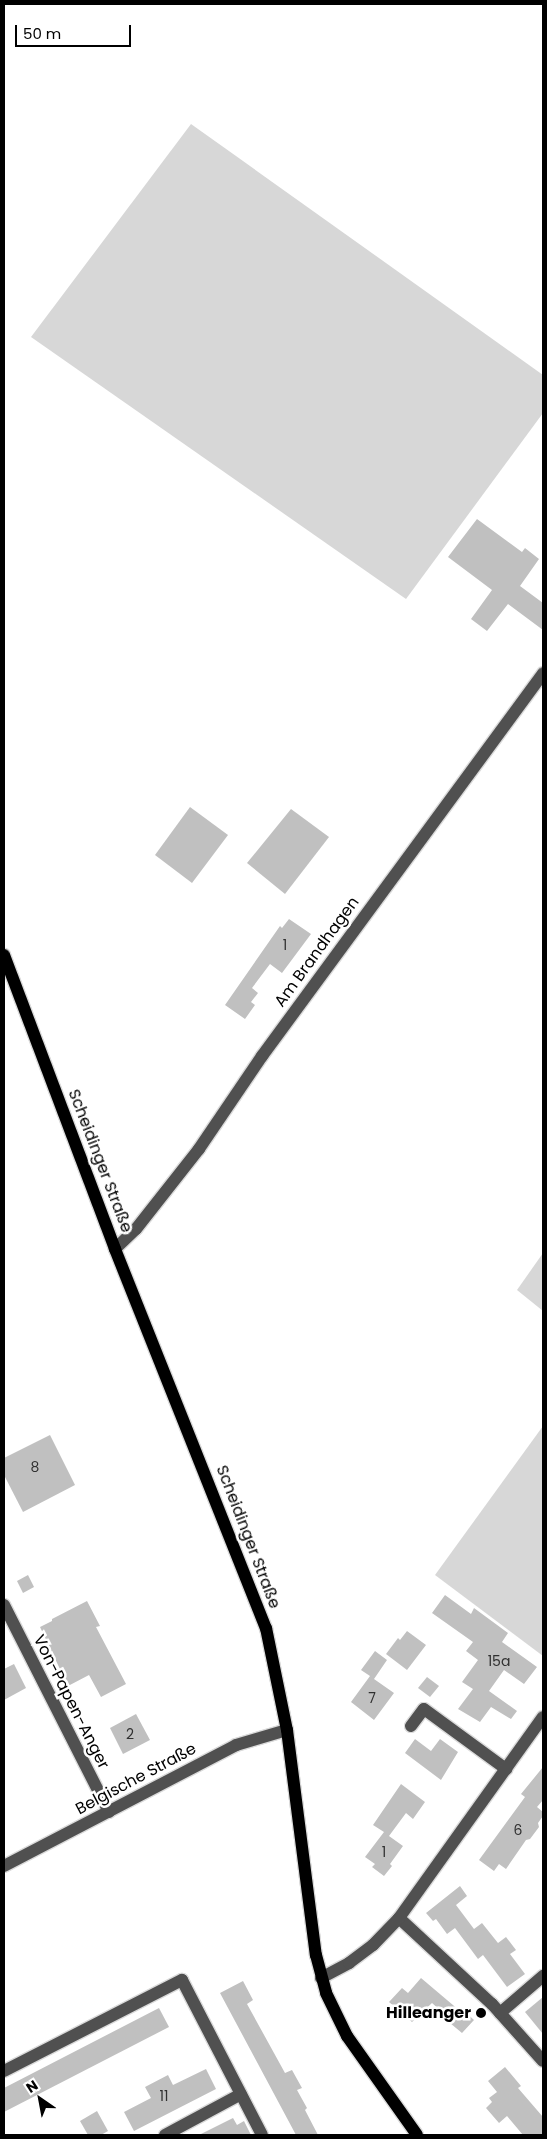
<!DOCTYPE html>
<html>
<head>
<meta charset="utf-8">
<style>
	body { margin:0 }
	#map { position:relative; width:547px; height:2139px; overflow:hidden; background:#fff; font-family:Poppins,sans-serif }
	div>[style] { position:absolute }
	.green>* { inset:0; background:#d7d7d7 }
	.building>* { inset:0; background:#c0c0c0 }
	.roads { filter:drop-shadow(1px 0 #dbdbdb) drop-shadow(-1px 0 #dbdbdb) drop-shadow(0 1px #dbdbdb) drop-shadow(0 -1px #dbdbdb) }
	.minor>* { height:12px; margin:-6px; padding:0 6px; transform-origin:6px; border-radius:6px; background:#505050 }
	.major>* { height:12px; margin:-6px; padding:0 6px; transform-origin:6px; border-radius:6px; background:#000 }
	.dots>* { width:14px; height:14px; translate:-50% -50%; box-sizing:border-box; border:2px solid #fff; border-radius:50% }
	span { translate:-50% -50%; white-space:nowrap; text-align:center; line-height:1.15; -webkit-text-stroke:5px #fff; paint-order:stroke }
	.number-label { font-size:14px; color:#303030 }
	.number-label span { -webkit-text-stroke-width:0 }
	.street-label { font-size:16px; color:#000 }
	.poi-label { font-size:16px; color:#000; font-weight:700 }
	.right { translate:-100% -50%; text-align:right }
	.frame { position:absolute; inset:0; border:5px solid #000; pointer-events:none }
	.north { position:absolute; left:15px; top:2074px; width:50px; height:50px; -webkit-text-stroke:4px #fff; paint-order:stroke; rotate:327deg; font-size:14px; font-weight:700; line-height:20px; text-align:center; color:#000 }
	.north::after { content:''; display:block; margin:auto; width:18px; height:22px; background:#000; clip-path:polygon(50% 0,100% 100%,50% 72%,0 100%) }
	.scale { position:absolute; left:15px; top:25px; width:116px; height:22px; box-sizing:border-box; border:2px solid #000; border-top:0; padding-left:6px; font-size:15px; line-height:18px; white-space:nowrap; color:#000; -webkit-text-stroke:4px #fff; paint-order:stroke }
</style>
</head>
<body>
<div id="map">
	<div class="green">
		<i style="clip-path:polygon(191px 124px,543px 375px,543px 413px,406px 599px,31px 337px)"></i>
		<i style="clip-path:polygon(543px 1253px,543px 1311px,517px 1290px)"></i>
		<i style="clip-path:polygon(543px 1426px,543px 1656px,435px 1575px)"></i>
	</div>
	<div class="building">
		<i style="clip-path:polygon(477px 519px,522px 552px,525px 548px,539px 559px,520px 586px,543px 603px,543px 630px,508px 604px,487px 631px,471px 619px,492px 590px,448px 557px)"></i>
		<i style="clip-path:polygon(190px 807px,228px 835px,192px 883px,155px 855px)"></i>
		<i style="clip-path:polygon(291px 809px,329px 837px,285px 894px,247px 863px)"></i>
		<i style="clip-path:polygon(289px 919px,311px 934px,282px 973px,270px 964px,252px 988px,258px 993px,251px 1002px,255px 1005px,245px 1019px,225px 1005px,280px 926px,282px 928px)"></i>
		<i style="clip-path:polygon(50px 1435px,75px 1485px,23px 1512px,4px 1475px,4px 1458px)"></i>
		<i style="clip-path:polygon(28px 1575px,34px 1587px,23px 1593px,17px 1581px)"></i>
		<i style="clip-path:polygon(445px 1595px,471px 1614px,474px 1608px,508px 1633px,502px 1642px,537px 1667px,524px 1684px,504px 1670px,489px 1691px,517px 1711px,511px 1719px,491px 1707px,480px 1722px,458px 1709px,473px 1689px,462px 1682px,478px 1660px,466px 1651px,473px 1642px,432px 1613px)"></i>
		<i style="clip-path:polygon(87px 1601px,100px 1626px,96px 1627px,126px 1684px,101px 1697px,89px 1675px,68px 1686px,40px 1627px,52px 1621px,52px 1619px)"></i>
		<i style="clip-path:polygon(407px 1631px,426px 1645px,407px 1670px,386px 1654px,398px 1638px,400px 1640px)"></i>
		<i style="clip-path:polygon(375px 1651px,387px 1660px,374px 1679px,394px 1693px,374px 1720px,351px 1702px,370px 1676px,361px 1670px)"></i>
		<i style="clip-path:polygon(14px 1664px,26px 1688px,4px 1700px,4px 1669px)"></i>
		<i style="clip-path:polygon(427px 1677px,439px 1686px,430px 1697px,418px 1688px)"></i>
		<i style="clip-path:polygon(136px 1714px,150px 1740px,123px 1754px,110px 1728px)"></i>
		<i style="clip-path:polygon(415px 1739px,431px 1751px,440px 1739px,458px 1752px,441px 1780px,405px 1753px)"></i>
		<i style="clip-path:polygon(543px 1767px,543px 1800px,537px 1807px,543px 1812px,543px 1816px,538px 1823px,539px 1827px,530px 1839px,526px 1840px,506px 1869px,499px 1864px,494px 1871px,479px 1860px,525px 1797px,521px 1794px)"></i>
		<i style="clip-path:polygon(401px 1784px,425px 1802px,413px 1819px,406px 1813px,389px 1836px,403px 1846px,390px 1864px,392px 1866px,384px 1876px,372px 1867px,375px 1864px,365px 1857px,384px 1832px,373px 1825px)"></i>
		<i style="clip-path:polygon(460px 1886px,467px 1896px,456px 1905px,474px 1929px,482px 1923px,498px 1943px,506px 1937px,516px 1950px,510px 1954px,525px 1974px,507px 1987px,483px 1955px,478px 1959px,455px 1928px,447px 1934px,436px 1919px,433px 1921px,426px 1913px)"></i>
		<i style="clip-path:polygon(421px 1978px,460px 2011px,462px 2009px,474px 2020px,462px 2033px,450px 2023px,452px 2021px,432px 2003px,412px 2022px,389px 2002px,402px 1988px,408px 1993px)"></i>
		<i style="clip-path:polygon(243px 1981px,253px 2000px,247px 2004px,285px 2073px,292px 2070px,302px 2088px,297px 2090px,307px 2108px,305px 2110px,318px 2135px,296px 2135px,220px 1993px)"></i>
		<i style="clip-path:polygon(543px 1997px,543px 2034px,525px 2012px)"></i>
		<i style="clip-path:polygon(159px 2008px,169px 2027px,4px 2112px,4px 2088px)"></i>
		<i style="clip-path:polygon(505px 2067px,521px 2086px,518px 2088px,543px 2117px,543px 2135px,523px 2135px,507px 2116px,499px 2123px,486px 2108px,492px 2102px,489px 2098px,497px 2092px,488px 2081px)"></i>
		<i style="clip-path:polygon(206px 2069px,216px 2089px,134px 2131px,124px 2112px,151px 2098px,145px 2087px,168px 2075px,173px 2085px)"></i>
		<i style="clip-path:polygon(97px 2111px,108px 2131px,101px 2135px,88px 2135px,80px 2121px)"></i>
		<i style="clip-path:polygon(233px 2118px,237px 2125px,244px 2121px,251px 2135px,199px 2135px)"></i>
	</div>
	<div class="roads">
		<div class="minor">
			<i style="left:115px;top:1249px;width:29px;rotate:-44deg"></i>
			<i style="left:136px;top:1229px;width:102px;rotate:-51.8deg"></i>
			<i style="left:199px;top:1149px;width:112px;rotate:-55.9deg"></i>
			<i style="left:262px;top:1056px;width:475px;rotate:-53.7deg"></i>
			<i style="left:4px;top:1605px;width:232px;rotate:63.1deg"></i>
			<i style="left:411px;top:1726px;width:21px;rotate:-53deg"></i>
			<i style="left:424px;top:1709px;width:102px;rotate:36.2deg"></i>
			<i style="left:4px;top:1866px;width:262px;rotate:-27.5deg"></i>
			<i style="left:236px;top:1745px;width:53px;rotate:-16.4deg"></i>
			<i style="left:399px;top:1918px;width:127px;rotate:42.8deg"></i>
			<i style="left:492px;top:2004px;width:76px;rotate:48.2deg"></i>
			<i style="left:321px;top:1978px;width:32px;rotate:-28deg"></i>
			<i style="left:349px;top:1963px;width:30px;rotate:-37deg"></i>
			<i style="left:373px;top:1945px;width:37px;rotate:-46deg"></i>
			<i style="left:399px;top:1918px;width:247px;rotate:-54.4deg"></i>
			<i style="left:500px;top:2013px;width:57px;rotate:-40.7deg"></i>
			<i style="left:4px;top:2071px;width:200px;rotate:-27.1deg"></i>
			<i style="left:182px;top:1980px;width:174px;rotate:62.7deg"></i>
			<i style="left:165px;top:2135px;width:86px;rotate:-28.3deg"></i>
		</div>
		<div class="major">
			<i style="left:4px;top:955px;width:314px;rotate:69.3deg"></i>
			<i style="left:115px;top:1249px;width:408px;rotate:68.3deg"></i>
			<i style="left:266px;top:1628px;width:104px;rotate:78.4deg"></i>
			<i style="left:287px;top:1730px;width:227px;rotate:82.7deg"></i>
			<i style="left:316px;top:1955px;width:39px;rotate:75deg"></i>
			<i style="left:326px;top:1993px;width:48px;rotate:64deg"></i>
			<i style="left:347px;top:2036px;width:121px;rotate:54.7deg"></i>
		</div>
	</div>
	<div class="dots">
		<i style="left:481px;top:2013px;background:#000"></i>
	</div>
	<div class="number-label">
		<span style="left:285px;top:945px">1</span>
		<span style="left:35px;top:1467px">8</span>
		<span style="left:499px;top:1661px">15a</span>
		<span style="left:372px;top:1698px">7</span>
		<span style="left:130px;top:1734px">2</span>
		<span style="left:518px;top:1830px">6</span>
		<span style="left:384px;top:1852px">1</span>
		<span style="left:164px;top:2096px">11</span>
	</div>
	<div class="street-label">
		<span style="left:317px;top:952px;rotate:-54deg">Am Brandhagen</span>
		<span style="left:100px;top:1161px;rotate:69deg">Scheidinger Straße</span>
		<span style="left:248px;top:1537px;rotate:69deg">Scheidinger Straße</span>
		<span style="left:71px;top:1702px;rotate:63deg">Von-Papen-Anger</span>
		<span style="left:136px;top:1779px;rotate:-28deg">Belgische Straße</span>
	</div>
	<div class="poi-label">
		<span class="right" style="left:471px;top:2013px">Hilleanger</span>
	</div>
	<div class="frame"></div>
	<div class="north">N</div>
	<div class="scale">50 m</div>
</div>
</body>
</html>
